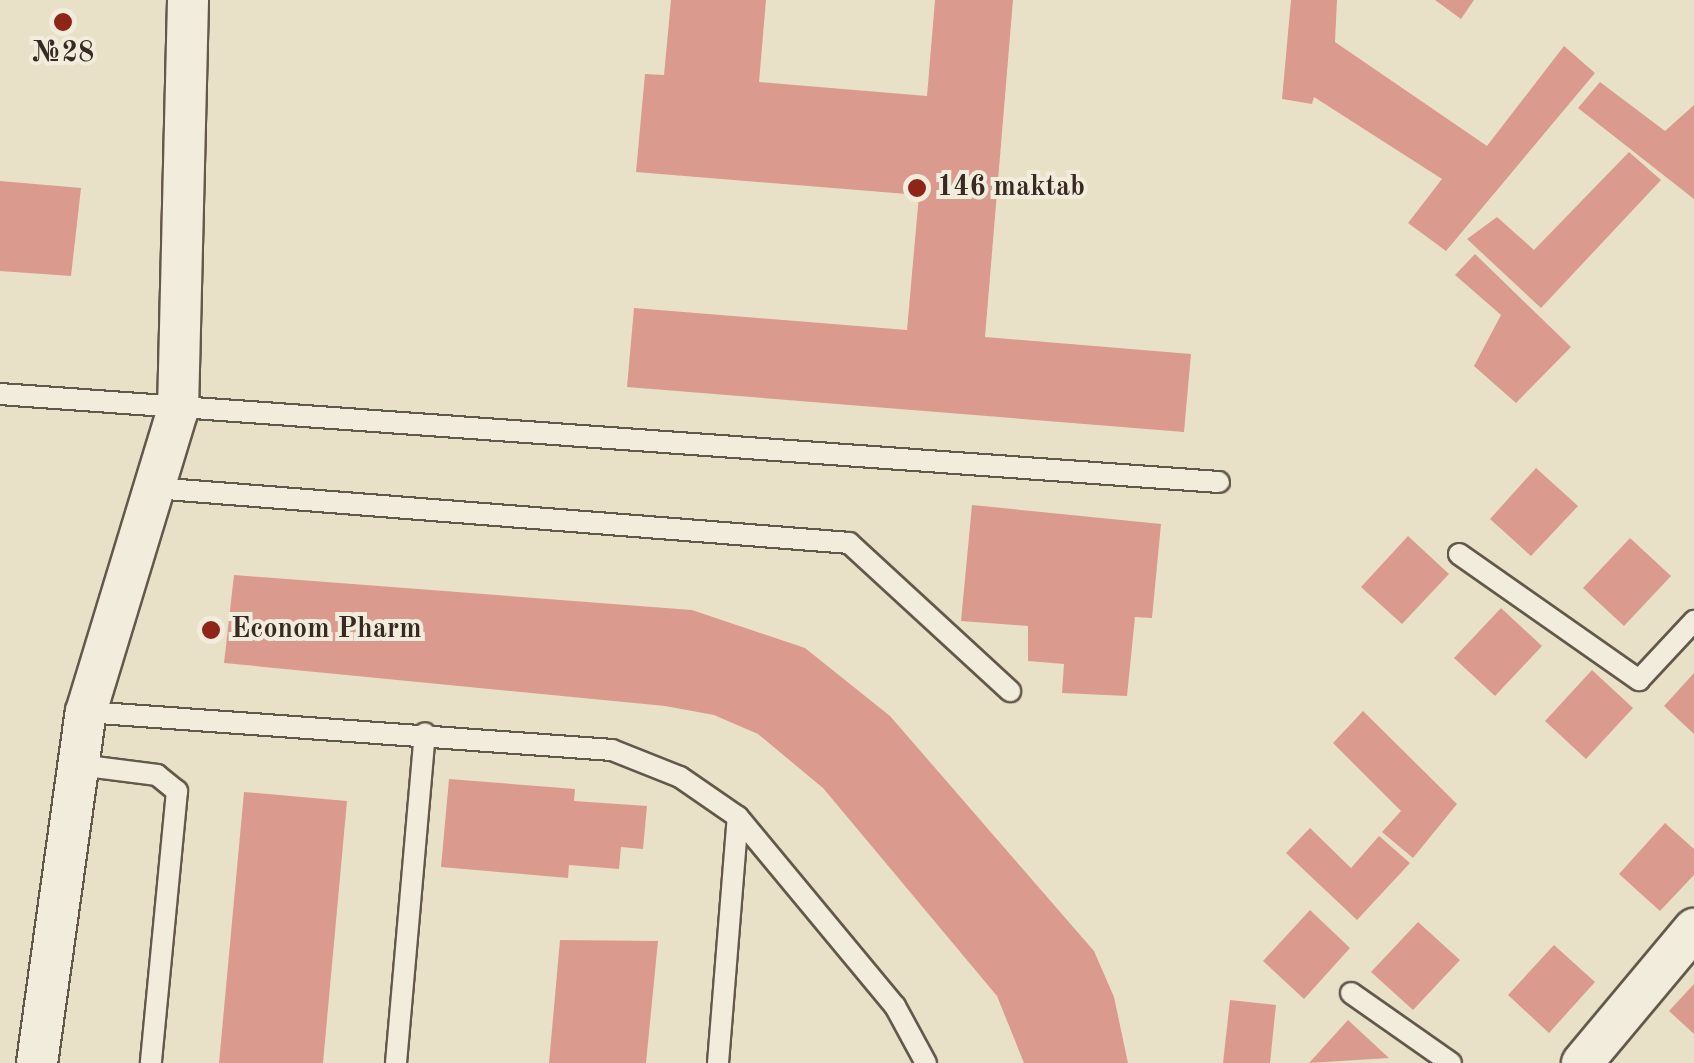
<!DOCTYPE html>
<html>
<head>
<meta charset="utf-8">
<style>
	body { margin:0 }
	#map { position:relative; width:1694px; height:1063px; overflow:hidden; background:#e9e1c7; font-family:"Old Standard TT",serif }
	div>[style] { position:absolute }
	.building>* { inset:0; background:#da9b8e }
	.roads { filter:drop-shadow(2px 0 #64584b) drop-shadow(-2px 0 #64584b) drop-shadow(0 2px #64584b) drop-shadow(0 -2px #64584b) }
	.lane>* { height:20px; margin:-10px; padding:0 10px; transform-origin:10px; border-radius:10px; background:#f1ecdb }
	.street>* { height:40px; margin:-20px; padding:0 20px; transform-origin:20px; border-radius:20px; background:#f1ecdb }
	.dots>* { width:28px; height:28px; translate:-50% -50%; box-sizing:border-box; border:5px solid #f1ecdb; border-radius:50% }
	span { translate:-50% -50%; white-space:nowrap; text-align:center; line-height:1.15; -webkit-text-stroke:8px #f1ecdb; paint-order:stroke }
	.poi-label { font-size:28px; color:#382a22; font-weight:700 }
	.left { translate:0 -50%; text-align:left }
</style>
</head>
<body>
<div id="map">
	<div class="building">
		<i style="clip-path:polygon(671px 0,766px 0,759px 82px,927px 96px,935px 0,1013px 0,985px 337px,1191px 354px,1184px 432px,627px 387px,634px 308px,907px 330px,919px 195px,636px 172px,645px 74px,664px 75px)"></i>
		<i style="clip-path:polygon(1291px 0,1337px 0,1335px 42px,1487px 146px,1564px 46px,1595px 73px,1446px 251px,1408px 223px,1442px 179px,1314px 97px,1312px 104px,1282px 99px)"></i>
		<i style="clip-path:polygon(1435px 0,1474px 0,1461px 19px)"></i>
		<i style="clip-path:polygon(1600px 82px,1665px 131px,1694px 105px,1694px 199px,1578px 108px)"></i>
		<i style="clip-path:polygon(1629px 152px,1661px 180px,1541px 308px,1467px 239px,1497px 217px,1534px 250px)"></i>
		<i style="clip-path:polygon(0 181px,81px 188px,71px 276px,0 271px)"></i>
		<i style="clip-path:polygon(1475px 254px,1571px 347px,1516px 403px,1474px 366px,1501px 315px,1455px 275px)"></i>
		<i style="clip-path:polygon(1536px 468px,1578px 506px,1531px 556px,1490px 519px)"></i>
		<i style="clip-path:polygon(972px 505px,1161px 524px,1152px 618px,1135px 617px,1127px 696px,1062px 693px,1064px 664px,1028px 661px,1028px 626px,961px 621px)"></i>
		<i style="clip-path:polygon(1408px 536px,1449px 574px,1402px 624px,1361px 587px)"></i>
		<i style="clip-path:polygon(1630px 538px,1671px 576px,1624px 626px,1583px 588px)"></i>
		<i style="clip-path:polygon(234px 575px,692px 610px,805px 648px,890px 716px,1094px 951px,1114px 997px,1128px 1063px,1024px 1063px,997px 996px,823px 788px,758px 734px,714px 715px,665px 706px,224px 663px)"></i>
		<i style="clip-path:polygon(1501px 608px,1542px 646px,1495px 696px,1454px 658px)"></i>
		<i style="clip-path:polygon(1592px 670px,1633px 708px,1586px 759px,1545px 721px)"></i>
		<i style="clip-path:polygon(1694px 673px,1694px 734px,1664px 706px)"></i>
		<i style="clip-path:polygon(1363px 711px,1457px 804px,1413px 858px,1382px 832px,1401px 811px,1333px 743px)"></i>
		<i style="clip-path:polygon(449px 779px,575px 789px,574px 801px,647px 806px,643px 849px,621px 847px,619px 869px,569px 865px,568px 878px,441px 867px)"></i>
		<i style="clip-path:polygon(244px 792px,347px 801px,323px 1063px,219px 1063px)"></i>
		<i style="clip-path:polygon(1665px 823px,1694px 849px,1694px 875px,1660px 911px,1619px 874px)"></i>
		<i style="clip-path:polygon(1310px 828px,1351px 868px,1379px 836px,1410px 863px,1357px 920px,1286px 853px)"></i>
		<i style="clip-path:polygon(1310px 910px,1350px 948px,1304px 999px,1263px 961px)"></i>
		<i style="clip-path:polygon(1418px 922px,1460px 960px,1413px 1010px,1371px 972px)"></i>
		<i style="clip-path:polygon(560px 940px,658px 941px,646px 1063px,549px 1063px)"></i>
		<i style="clip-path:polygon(1554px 945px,1595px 982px,1549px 1033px,1508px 995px)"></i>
		<i style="clip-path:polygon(1694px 984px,1694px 1034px,1669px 1011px)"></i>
		<i style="clip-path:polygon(1230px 1000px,1276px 1005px,1270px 1063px,1223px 1063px)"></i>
		<i style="clip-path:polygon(1348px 1020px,1389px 1058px,1309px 1063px)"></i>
	</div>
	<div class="roads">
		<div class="lane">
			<i style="left:0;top:394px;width:1222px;rotate:4.13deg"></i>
			<i style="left:154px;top:488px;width:697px;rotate:4.52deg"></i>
			<i style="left:849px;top:543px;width:219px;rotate:42.6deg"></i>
			<i style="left:1459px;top:554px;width:220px;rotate:35deg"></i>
			<i style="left:1639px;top:680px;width:81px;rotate:-47deg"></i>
			<i style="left:86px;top:712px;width:527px;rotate:4.13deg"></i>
			<i style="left:612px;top:750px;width:73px;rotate:21.7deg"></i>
			<i style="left:680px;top:777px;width:70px;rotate:34.6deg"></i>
			<i style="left:738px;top:817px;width:246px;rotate:50.3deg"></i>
			<i style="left:895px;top:1006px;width:65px;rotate:61.5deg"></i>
			<i style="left:79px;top:765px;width:79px;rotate:7.3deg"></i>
			<i style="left:157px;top:775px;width:26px;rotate:39deg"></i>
			<i style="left:177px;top:791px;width:273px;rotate:95.5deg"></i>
			<i style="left:1351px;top:993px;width:122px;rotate:35deg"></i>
			<i style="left:396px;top:1063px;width:331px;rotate:-85deg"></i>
			<i style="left:718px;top:1063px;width:247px;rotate:-85.4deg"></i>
		</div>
		<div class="street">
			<i style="left:37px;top:1063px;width:354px;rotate:-82.1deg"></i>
			<i style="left:86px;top:712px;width:316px;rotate:-73.1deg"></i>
			<i style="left:178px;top:410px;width:410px;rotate:-88.6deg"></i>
			<i style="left:1582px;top:1063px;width:175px;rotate:-50.1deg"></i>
		</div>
	</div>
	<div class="dots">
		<i style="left:63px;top:22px;background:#8f2418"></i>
		<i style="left:917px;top:188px;background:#8f2418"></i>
		<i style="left:211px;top:630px;background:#8f2418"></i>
	</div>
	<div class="poi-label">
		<span style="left:63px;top:54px">№28</span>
		<span class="left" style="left:937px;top:188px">146 maktab</span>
		<span class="left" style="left:231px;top:630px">Econom Pharm</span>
	</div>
</div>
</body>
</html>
